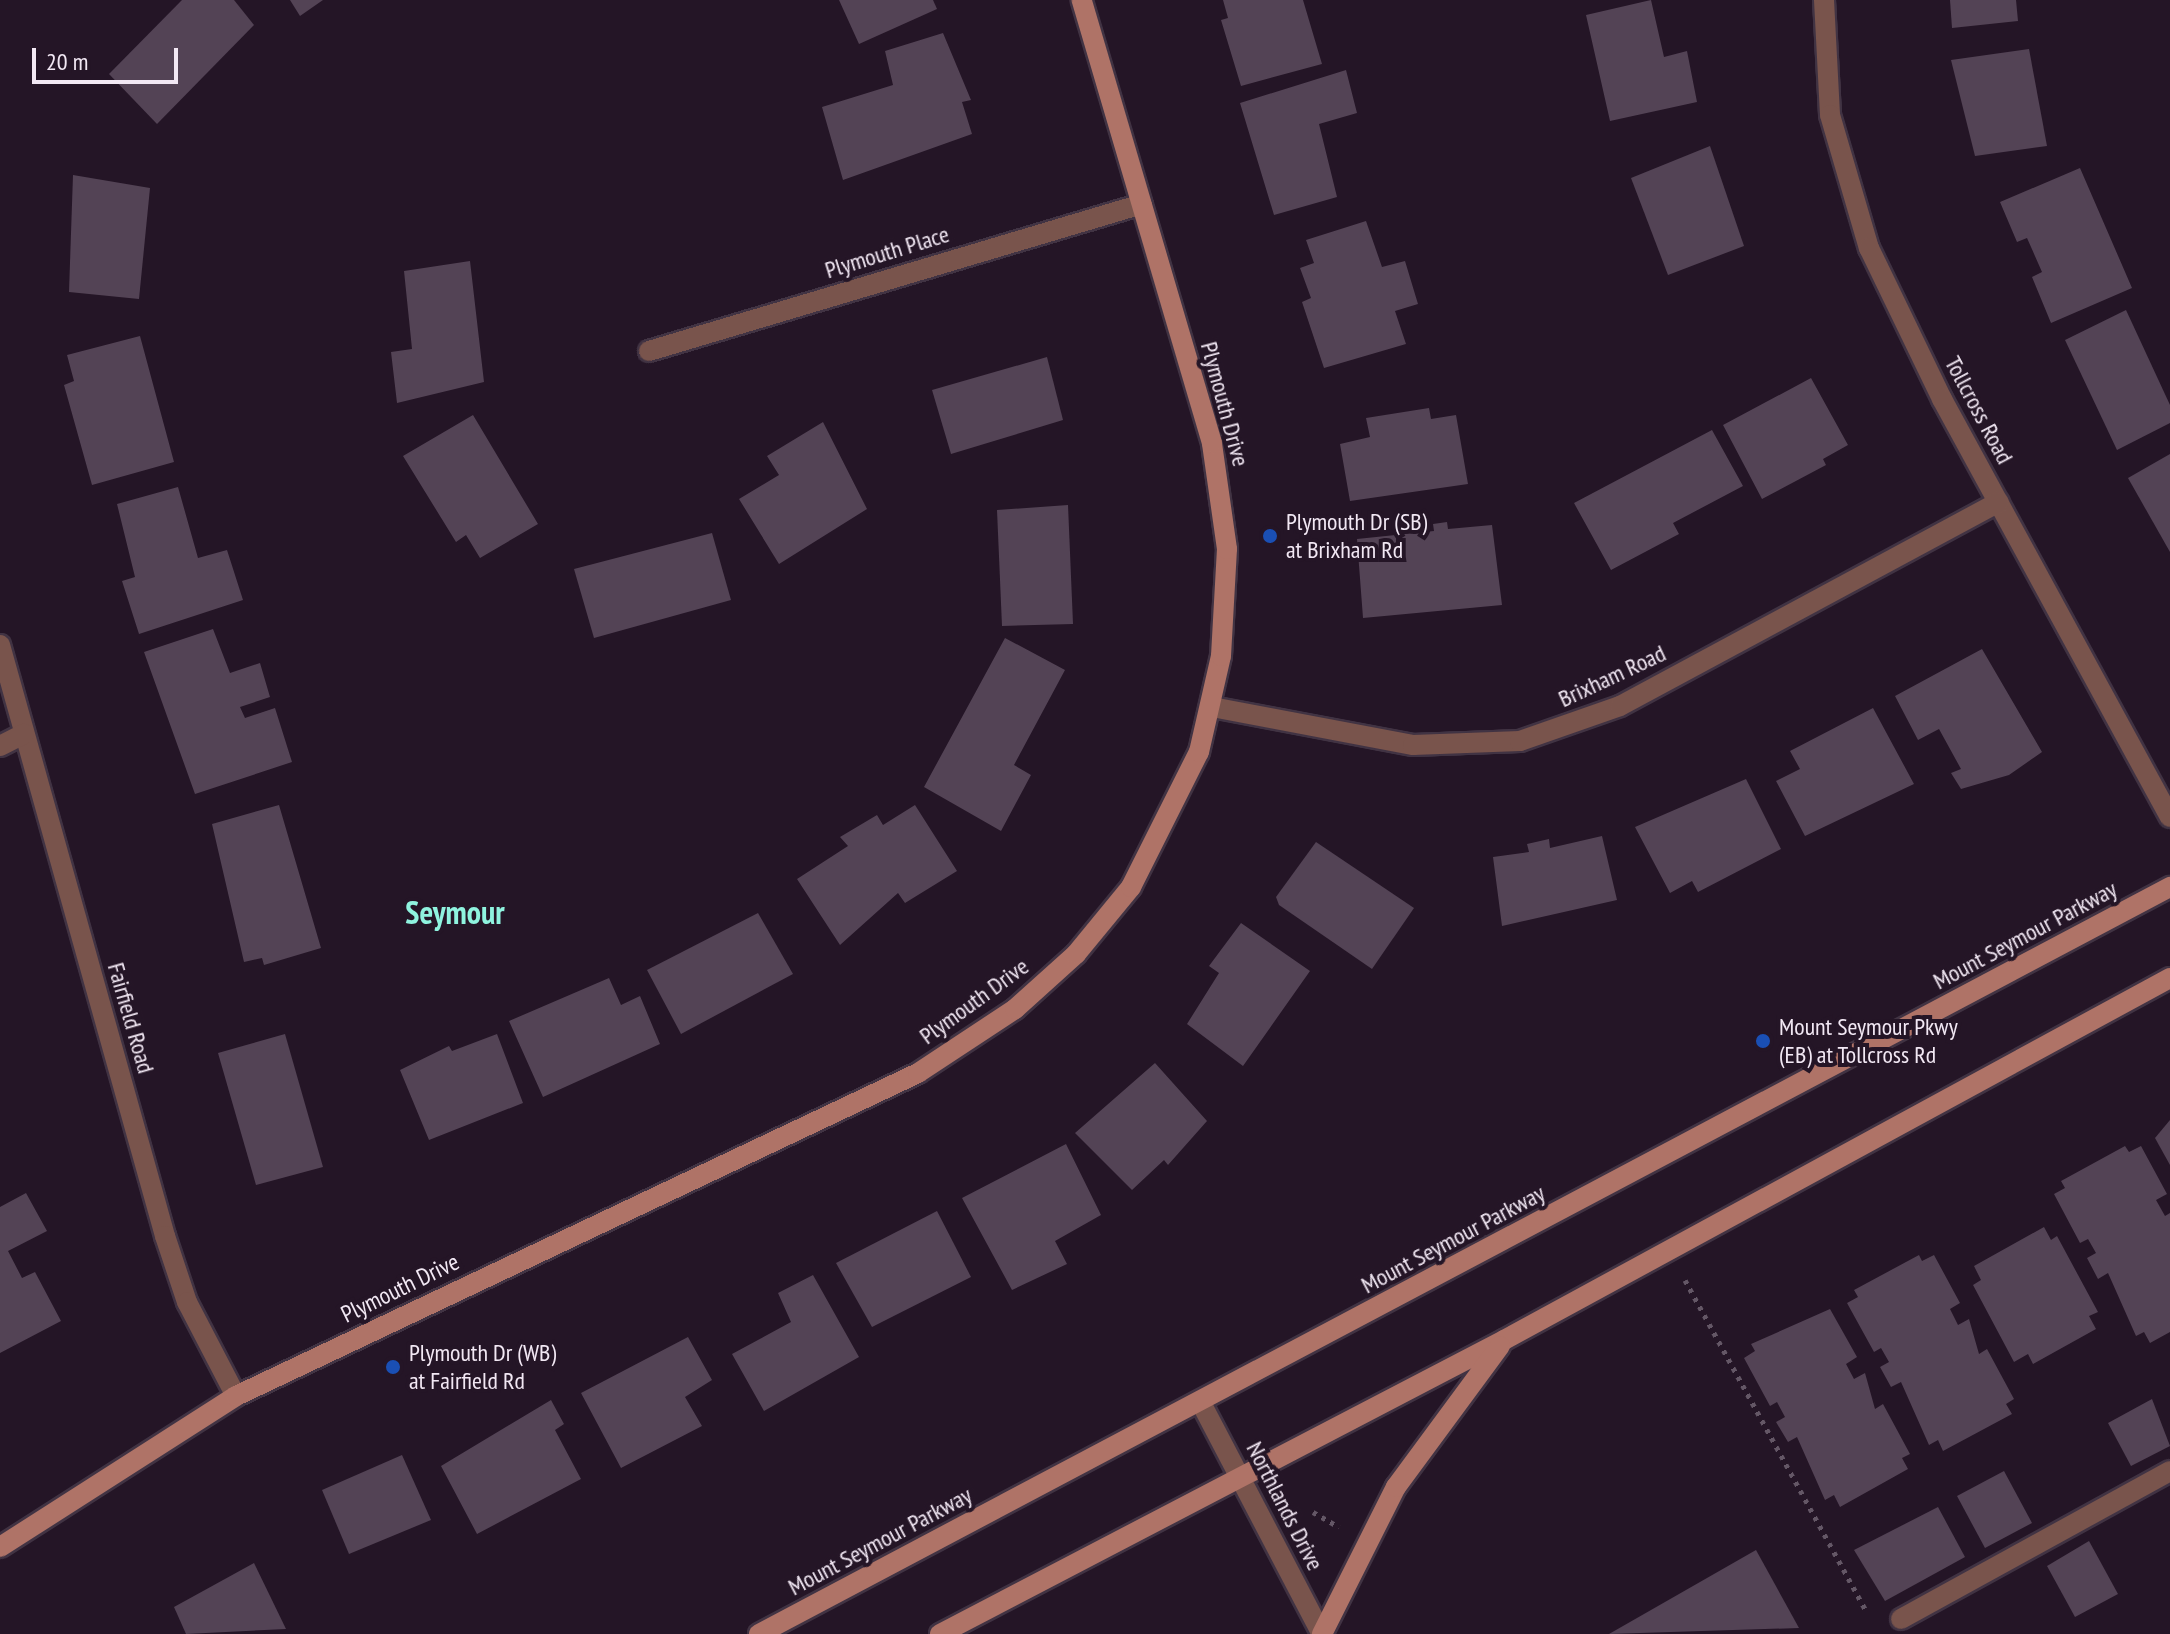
<!DOCTYPE html>
<html>
<head>
<meta charset="utf-8">
<style>
	body { margin:0 }
	#map { position:relative; width:2170px; height:1634px; overflow:hidden; background:#241526; font-family:"PT Sans Narrow",sans-serif }
	div>[style] { position:absolute }
	.building>* { inset:0; background:#534355 }
	.path>* { height:5px; margin-top:-2.5px; transform-origin:0; background:repeating-linear-gradient(90deg,#645766 0 4px,transparent 0 10px) }
	.roads { filter:drop-shadow(2px 0 #413343) drop-shadow(-2px 0 #413343) drop-shadow(0 2px #413343) drop-shadow(0 -2px #413343) }
	.lane>* { height:20px; margin:-10px; padding:0 10px; transform-origin:10px; border-radius:10px; background:#79544c }
	.street>* { height:20px; margin:-10px; padding:0 10px; transform-origin:10px; border-radius:10px; background:#79544c }
	.secondary>* { height:20px; margin:-10px; padding:0 10px; transform-origin:10px; border-radius:10px; background:#af7367 }
	.dots>* { width:22px; height:22px; translate:-50% -50%; box-sizing:border-box; border:4px solid #241526; border-radius:50% }
	span { translate:-50% -50%; white-space:nowrap; text-align:center; line-height:1.15; -webkit-text-stroke:8px #241526; paint-order:stroke }
	.street-label { font-size:24px; color:#f2e8f4 }
	.poi-label { font-size:24px; color:#f2e8f4 }
	.left { translate:0 -50%; text-align:left }
	.district-label { font-size:32px; color:#8ff3df; font-weight:700 }
	.scale { position:absolute; left:32px; top:48px; width:146px; height:36px; box-sizing:border-box; border:4px solid #f2e8f4; border-top:0; padding-left:10px; font-size:24px; line-height:28px; white-space:nowrap; color:#f2e8f4; -webkit-text-stroke:6px #241526; paint-order:stroke }
</style>
</head>
<body>
<div id="map">
	<div class="building">
		<i style="clip-path:polygon(182px 0,234px 0,254px 25px,157px 124px,109px 74px)"></i>
		<i style="clip-path:polygon(290px 0,323px 0,300px 16px)"></i>
		<i style="clip-path:polygon(839px 0,933px 0,937px 9px,859px 44px)"></i>
		<i style="clip-path:polygon(1223px 0,1303px 0,1322px 64px,1241px 86px,1221px 20px,1228px 18px)"></i>
		<i style="clip-path:polygon(1651px 0,1664px 57px,1687px 51px,1697px 102px,1610px 121px,1586px 15px)"></i>
		<i style="clip-path:polygon(1950px 0,2016px 0,2018px 21px,1952px 28px)"></i>
		<i style="clip-path:polygon(943px 33px,971px 100px,962px 102px,972px 134px,843px 180px,822px 107px,893px 85px,885px 51px)"></i>
		<i style="clip-path:polygon(2029px 49px,2047px 146px,1975px 156px,1951px 60px)"></i>
		<i style="clip-path:polygon(1346px 70px,1357px 113px,1319px 124px,1337px 197px,1274px 215px,1240px 103px)"></i>
		<i style="clip-path:polygon(1710px 146px,1744px 246px,1668px 275px,1631px 178px)"></i>
		<i style="clip-path:polygon(2080px 168px,2132px 288px,2051px 323px,2032px 277px,2042px 272px,2027px 238px,2017px 242px,2000px 202px)"></i>
		<i style="clip-path:polygon(73px 175px,150px 188px,139px 299px,69px 292px)"></i>
		<i style="clip-path:polygon(1366px 221px,1382px 267px,1405px 261px,1418px 304px,1395px 311px,1406px 344px,1324px 368px,1302px 302px,1311px 298px,1300px 268px,1314px 263px,1306px 240px)"></i>
		<i style="clip-path:polygon(470px 261px,484px 382px,397px 403px,391px 352px,412px 349px,404px 271px)"></i>
		<i style="clip-path:polygon(2126px 310px,2170px 405px,2170px 423px,2117px 450px,2065px 340px)"></i>
		<i style="clip-path:polygon(140px 336px,174px 462px,92px 485px,64px 385px,74px 381px,67px 355px)"></i>
		<i style="clip-path:polygon(1047px 357px,1063px 420px,951px 454px,932px 390px)"></i>
		<i style="clip-path:polygon(1811px 378px,1848px 445px,1823px 459px,1826px 465px,1762px 499px,1723px 425px)"></i>
		<i style="clip-path:polygon(1429px 408px,1431px 419px,1456px 415px,1468px 484px,1350px 501px,1340px 444px,1370px 437px,1366px 418px)"></i>
		<i style="clip-path:polygon(473px 415px,538px 524px,480px 558px,466px 535px,456px 542px,403px 456px)"></i>
		<i style="clip-path:polygon(823px 422px,867px 509px,779px 564px,739px 499px,779px 475px,767px 456px)"></i>
		<i style="clip-path:polygon(1712px 430px,1743px 486px,1673px 523px,1679px 534px,1611px 570px,1574px 503px)"></i>
		<i style="clip-path:polygon(2170px 454px,2170px 552px,2128px 478px)"></i>
		<i style="clip-path:polygon(178px 487px,198px 558px,227px 550px,243px 600px,139px 634px,122px 581px,135px 577px,117px 504px)"></i>
		<i style="clip-path:polygon(1068px 505px,1073px 624px,1002px 626px,997px 510px)"></i>
		<i style="clip-path:polygon(1447px 522px,1448px 529px,1492px 525px,1502px 605px,1363px 618px,1357px 539px,1434px 531px,1433px 524px)"></i>
		<i style="clip-path:polygon(712px 533px,731px 600px,594px 638px,574px 569px)"></i>
		<i style="clip-path:polygon(213px 629px,230px 673px,260px 663px,270px 697px,240px 707px,245px 718px,275px 708px,292px 762px,195px 794px,144px 652px)"></i>
		<i style="clip-path:polygon(1005px 638px,1065px 670px,1014px 765px,1031px 775px,1001px 831px,924px 787px)"></i>
		<i style="clip-path:polygon(1982px 649px,2042px 752px,2009px 775px,1961px 789px,1951px 773px,1961px 769px,1939px 729px,1918px 740px,1895px 696px)"></i>
		<i style="clip-path:polygon(1873px 708px,1914px 784px,1805px 836px,1776px 781px,1800px 769px,1790px 751px)"></i>
		<i style="clip-path:polygon(1746px 779px,1781px 849px,1698px 892px,1692px 881px,1670px 893px,1635px 827px)"></i>
		<i style="clip-path:polygon(279px 805px,321px 948px,264px 965px,262px 958px,244px 962px,212px 824px)"></i>
		<i style="clip-path:polygon(915px 805px,957px 871px,905px 903px,898px 893px,840px 945px,797px 879px,848px 846px,840px 837px,877px 815px,883px 825px)"></i>
		<i style="clip-path:polygon(1602px 836px,1617px 900px,1502px 926px,1493px 857px,1529px 852px,1527px 844px,1549px 839px,1550px 848px)"></i>
		<i style="clip-path:polygon(1316px 842px,1414px 908px,1372px 969px,1279px 905px,1276px 897px)"></i>
		<i style="clip-path:polygon(758px 913px,793px 974px,681px 1034px,647px 970px)"></i>
		<i style="clip-path:polygon(1241px 923px,1310px 971px,1243px 1066px,1187px 1024px,1219px 973px,1209px 966px)"></i>
		<i style="clip-path:polygon(609px 978px,621px 1005px,640px 996px,660px 1044px,543px 1097px,509px 1021px)"></i>
		<i style="clip-path:polygon(285px 1034px,323px 1167px,256px 1185px,218px 1053px)"></i>
		<i style="clip-path:polygon(497px 1034px,523px 1103px,429px 1140px,400px 1070px,449px 1046px,452px 1051px)"></i>
		<i style="clip-path:polygon(1155px 1063px,1207px 1121px,1168px 1165px,1164px 1160px,1132px 1190px,1075px 1133px)"></i>
		<i style="clip-path:polygon(2170px 1120px,2170px 1165px,2155px 1138px)"></i>
		<i style="clip-path:polygon(1066px 1144px,1101px 1215px,1055px 1241px,1067px 1264px,1012px 1290px,962px 1198px)"></i>
		<i style="clip-path:polygon(2125px 1146px,2129px 1152px,2141px 1146px,2167px 1194px,2156px 1200px,2165px 1216px,2170px 1213px,2170px 1332px,2150px 1343px,2144px 1332px,2136px 1336px,2108px 1273px,2098px 1279px,2087px 1258px,2096px 1253px,2088px 1239px,2080px 1243px,2054px 1194px,2065px 1188px,2061px 1181px)"></i>
		<i style="clip-path:polygon(26px 1193px,47px 1231px,8px 1251px,22px 1278px,35px 1272px,61px 1321px,0 1353px,0 1207px)"></i>
		<i style="clip-path:polygon(937px 1211px,971px 1277px,872px 1327px,836px 1263px)"></i>
		<i style="clip-path:polygon(2044px 1227px,2051px 1240px,2057px 1236px,2098px 1312px,2089px 1316px,2096px 1329px,2033px 1364px,2028px 1354px,2014px 1362px,1973px 1285px,1981px 1280px,1974px 1266px)"></i>
		<i style="clip-path:polygon(1919px 1255px,1922px 1261px,1934px 1255px,1960px 1303px,1950px 1309px,1958px 1325px,1969px 1319px,1979px 1354px,1987px 1349px,2014px 1399px,2006px 1404px,2012px 1414px,1943px 1451px,1938px 1440px,1929px 1445px,1901px 1382px,1891px 1387px,1880px 1367px,1889px 1362px,1881px 1348px,1874px 1352px,1847px 1303px,1858px 1297px,1854px 1290px)"></i>
		<i style="clip-path:polygon(813px 1275px,859px 1357px,764px 1411px,732px 1354px,791px 1322px,778px 1293px)"></i>
		<i style="clip-path:polygon(1830px 1309px,1857px 1357px,1846px 1364px,1854px 1379px,1865px 1373px,1875px 1409px,1883px 1404px,1910px 1454px,1902px 1458px,1908px 1469px,1840px 1507px,1834px 1495px,1825px 1500px,1797px 1437px,1788px 1442px,1776px 1422px,1785px 1417px,1777px 1402px,1770px 1406px,1744px 1358px,1755px 1351px,1751px 1344px)"></i>
		<i style="clip-path:polygon(688px 1337px,712px 1380px,685px 1397px,702px 1426px,621px 1468px,581px 1393px)"></i>
		<i style="clip-path:polygon(2152px 1399px,2170px 1446px,2131px 1466px,2108px 1423px)"></i>
		<i style="clip-path:polygon(551px 1400px,564px 1424px,555px 1430px,581px 1479px,477px 1534px,441px 1466px)"></i>
		<i style="clip-path:polygon(402px 1455px,431px 1520px,349px 1554px,322px 1490px)"></i>
		<i style="clip-path:polygon(2004px 1471px,2032px 1523px,1985px 1548px,1957px 1496px)"></i>
		<i style="clip-path:polygon(1938px 1507px,1965px 1557px,1885px 1601px,1854px 1550px)"></i>
		<i style="clip-path:polygon(2089px 1541px,2118px 1594px,2075px 1617px,2047px 1566px)"></i>
		<i style="clip-path:polygon(1756px 1550px,1799px 1628px,1609px 1634px)"></i>
		<i style="clip-path:polygon(254px 1563px,286px 1629px,186px 1634px,174px 1607px)"></i>
	</div>
	<div class="path">
		<i style="left:1685px;top:1280px;width:377px;rotate:61.3deg"></i>
		<i style="left:1313px;top:1512px;width:30px;rotate:30deg"></i>
	</div>
	<div class="roads">
		<div class="lane">
			<i style="left:1901px;top:1619px;width:307px;rotate:-28.8deg"></i>
		</div>
		<div class="street">
			<i style="left:1824px;top:0;width:115px;rotate:87deg"></i>
			<i style="left:1830px;top:115px;width:139px;rotate:73.7deg"></i>
			<i style="left:1869px;top:248px;width:168px;rotate:64.2deg"></i>
			<i style="left:1942px;top:399px;width:476px;rotate:61.4deg"></i>
			<i style="left:649px;top:351px;width:514px;rotate:-16.6deg"></i>
			<i style="left:0;top:645px;width:614px;rotate:74.4deg"></i>
			<i style="left:165px;top:1236px;width:70px;rotate:71.6deg"></i>
			<i style="left:187px;top:1302px;width:106px;rotate:62.5deg"></i>
			<i style="left:1212px;top:707px;width:205px;rotate:10.7deg"></i>
			<i style="left:1413px;top:745px;width:107px;rotate:-2.1deg"></i>
			<i style="left:1520px;top:741px;width:106px;rotate:-19.3deg"></i>
			<i style="left:1620px;top:706px;width:430px;rotate:-28.3deg"></i>
			<i style="left:0;top:746px;width:27px;rotate:-27deg"></i>
			<i style="left:1201px;top:1403px;width:261px;rotate:62.4deg"></i>
		</div>
		<div class="secondary">
			<i style="left:0;top:1547px;width:280px;rotate:-32.6deg"></i>
			<i style="left:236px;top:1396px;width:755px;rotate:-25.34deg"></i>
			<i style="left:918px;top:1073px;width:116px;rotate:-33.4deg"></i>
			<i style="left:1015px;top:1009px;width:82px;rotate:-42deg"></i>
			<i style="left:1076px;top:954px;width:87px;rotate:-50.6deg"></i>
			<i style="left:1131px;top:887px;width:151px;rotate:-63.3deg"></i>
			<i style="left:1199px;top:752px;width:98px;rotate:-77.1deg"></i>
			<i style="left:1221px;top:656px;width:107px;rotate:-86.8deg"></i>
			<i style="left:1227px;top:549px;width:107px;rotate:-98.1deg"></i>
			<i style="left:1212px;top:443px;width:462px;rotate:-106.4deg"></i>
			<i style="left:759px;top:1634px;width:1597px;rotate:-27.9deg"></i>
			<i style="left:940px;top:1634px;width:636px;rotate:-27.53deg"></i>
			<i style="left:1504px;top:1340px;width:758px;rotate:-28.53deg"></i>
			<i style="left:1322px;top:1634px;width:165px;rotate:-63.3deg"></i>
			<i style="left:1396px;top:1487px;width:175px;rotate:-53.6deg"></i>
		</div>
	</div>
	<div class="dots">
		<i style="left:1270px;top:536px;background:#1a4fb4"></i>
		<i style="left:1763px;top:1041px;background:#1a4fb4"></i>
		<i style="left:393px;top:1367px;background:#1a4fb4"></i>
	</div>
	<div class="street-label">
		<span style="left:887px;top:252px;rotate:-17deg">Plymouth Place</span>
		<span style="left:1225px;top:404px;rotate:75deg">Plymouth Drive</span>
		<span style="left:1979px;top:410px;rotate:62deg">Tollcross Road</span>
		<span style="left:1612px;top:676px;rotate:-25deg">Brixham Road</span>
		<span style="left:2025px;top:935px;rotate:-28deg">Mount Seymour Parkway</span>
		<span style="left:974px;top:1001px;rotate:-36deg">Plymouth Drive</span>
		<span style="left:131px;top:1018px;rotate:74deg">Fairfield Road</span>
		<span style="left:1453px;top:1239px;rotate:-28deg">Mount Seymour Parkway</span>
		<span style="left:400px;top:1288px;rotate:-26deg">Plymouth Drive</span>
		<span style="left:1285px;top:1506px;rotate:63deg">Northlands Drive</span>
		<span style="left:880px;top:1541px;rotate:-28deg">Mount Seymour Parkway</span>
	</div>
	<div class="poi-label">
		<span class="left" style="left:1286px;top:536px">Plymouth Dr (SB)<br>at Brixham Rd</span>
		<span class="left" style="left:1779px;top:1041px">Mount Seymour Pkwy<br>(EB) at Tollcross Rd</span>
		<span class="left" style="left:409px;top:1367px">Plymouth Dr (WB)<br>at Fairfield Rd</span>
	</div>
	<div class="district-label">
		<span style="left:455px;top:912px">Seymour</span>
	</div>
	<div class="scale">20 m</div>
</div>
</body>
</html>
